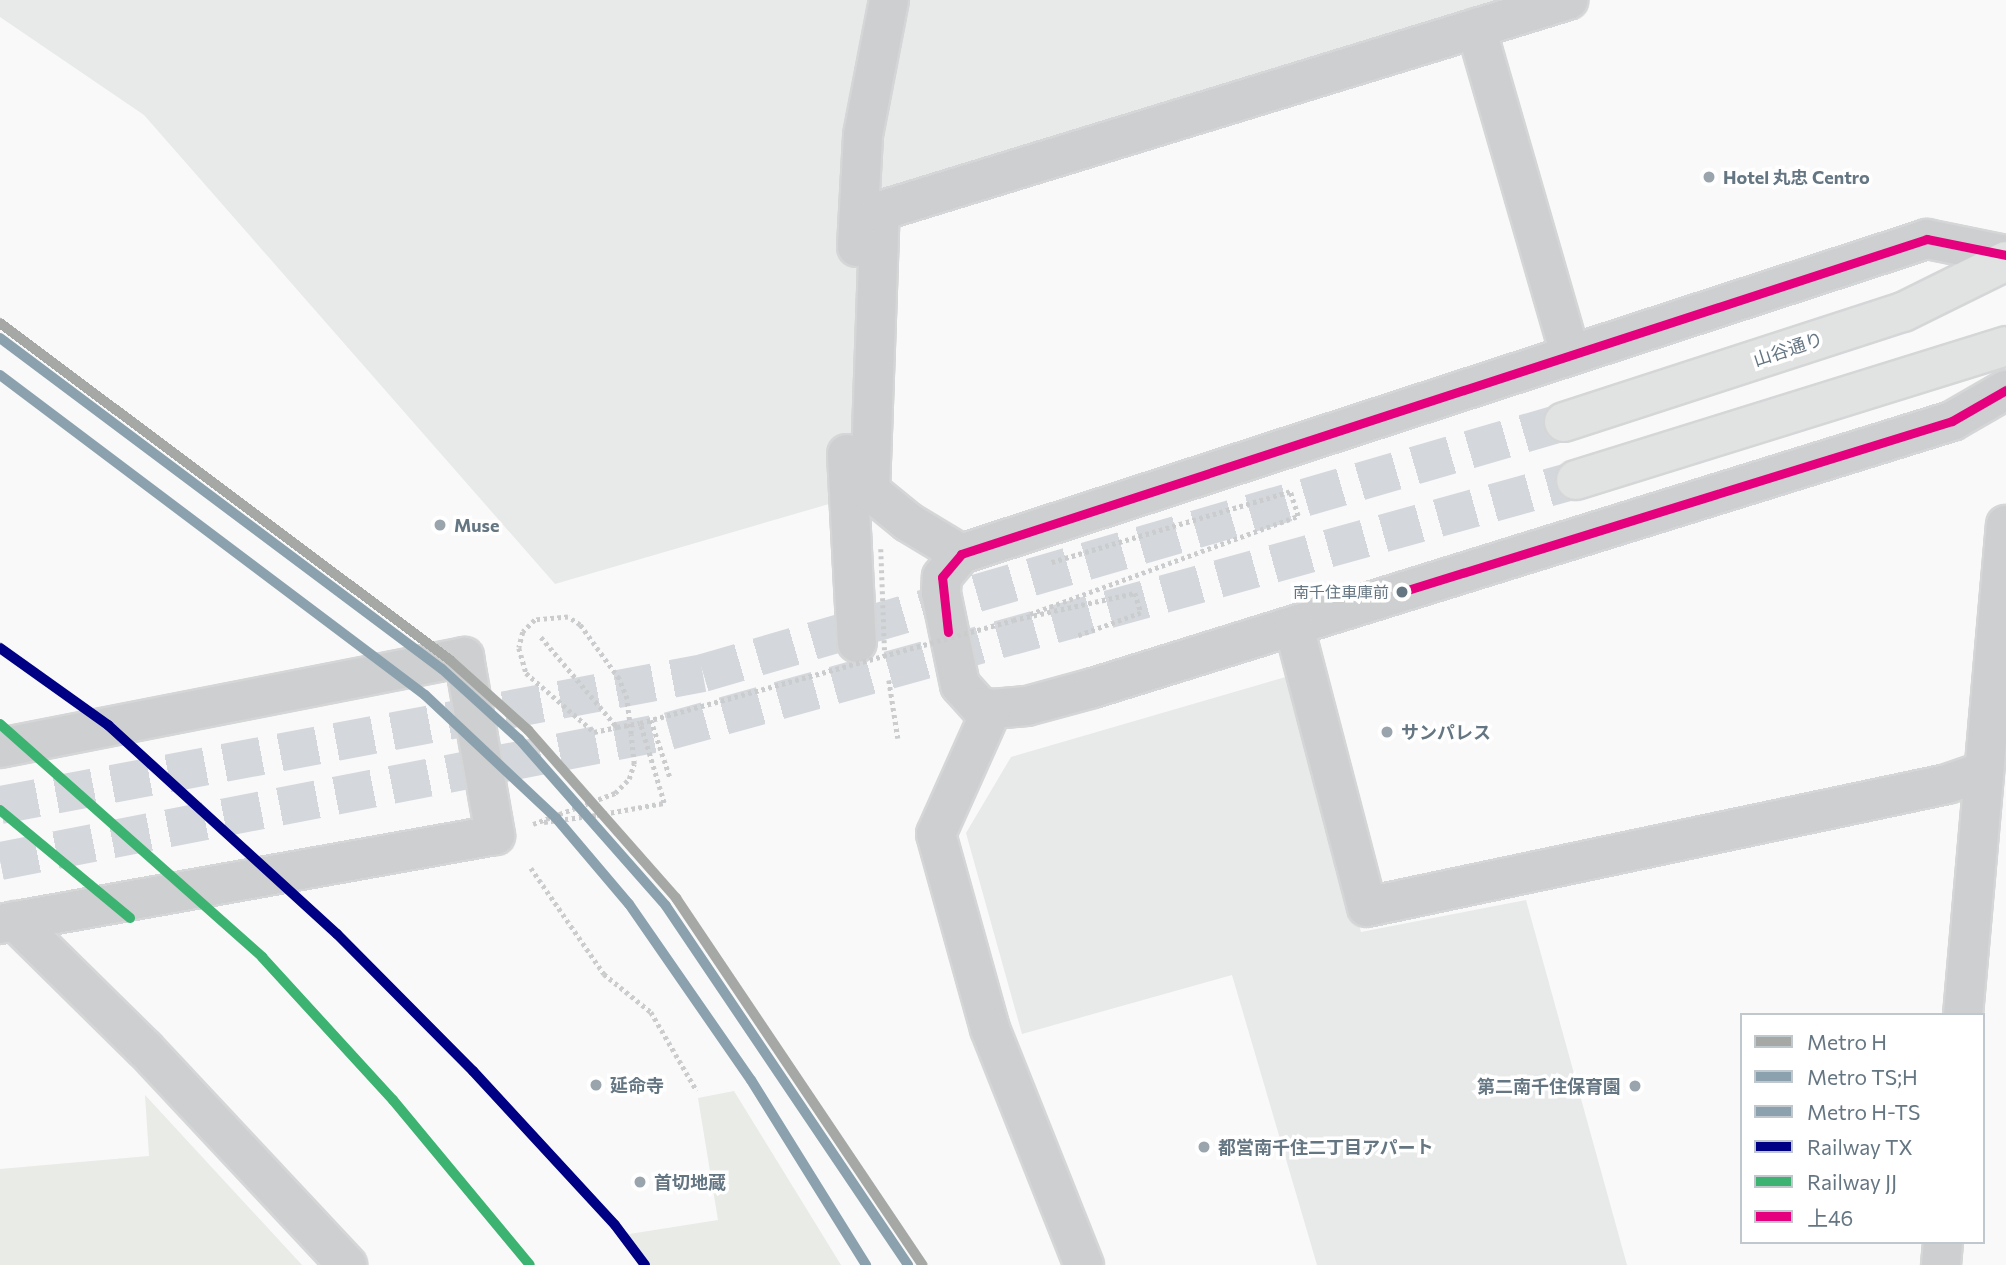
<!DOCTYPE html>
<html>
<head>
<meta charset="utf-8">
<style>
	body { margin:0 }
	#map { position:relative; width:2006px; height:1265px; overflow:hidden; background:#f9f9f9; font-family:Commissioner,"Noto Sans JP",sans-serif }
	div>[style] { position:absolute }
	.built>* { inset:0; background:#e8e9e9 }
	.green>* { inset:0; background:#e8ebe6 }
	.major-tunnel>* { height:38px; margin-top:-19px; transform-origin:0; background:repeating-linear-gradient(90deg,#d4d8dc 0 38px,transparent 0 57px) }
	.path>* { height:4.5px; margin-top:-2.25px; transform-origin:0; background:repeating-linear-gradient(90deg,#cbcccd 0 3.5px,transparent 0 7px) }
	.roads { filter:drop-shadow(2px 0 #d5d6d7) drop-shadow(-2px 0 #d5d6d7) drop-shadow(0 2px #d5d6d7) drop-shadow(0 -2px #d5d6d7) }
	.minor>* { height:38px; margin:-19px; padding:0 19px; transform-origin:19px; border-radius:19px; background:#cecfd0 }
	.major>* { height:38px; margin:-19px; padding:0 19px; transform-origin:19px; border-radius:19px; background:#e1e2e2 }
	.path-bridge>* { height:4.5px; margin-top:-2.25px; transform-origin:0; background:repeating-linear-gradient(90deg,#cbcccd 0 3.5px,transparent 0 7px) }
	.bus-1>* { height:9px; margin:-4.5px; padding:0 4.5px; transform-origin:4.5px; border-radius:4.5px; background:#e5007d }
	.rail-1>* { height:10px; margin:-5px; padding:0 5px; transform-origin:5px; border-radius:5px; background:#000084 }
	.rail-2>* { height:10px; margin:-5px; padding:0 5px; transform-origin:5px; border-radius:5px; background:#3cb371 }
	.metro-1>* { height:10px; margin:-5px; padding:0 5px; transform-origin:5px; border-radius:5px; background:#a5a8a4 }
	.metro-2>* { height:10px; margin:-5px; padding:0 5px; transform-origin:5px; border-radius:5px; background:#8ba2ae }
	.metro-3>* { height:10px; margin:-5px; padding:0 5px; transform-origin:5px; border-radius:5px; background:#8ba2ae }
	.dots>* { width:19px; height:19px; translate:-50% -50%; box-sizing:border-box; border:4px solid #fff; border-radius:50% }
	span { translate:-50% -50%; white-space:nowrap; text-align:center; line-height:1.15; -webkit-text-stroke:7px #fff; paint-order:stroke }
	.bus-label { font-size:16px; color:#657683 }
	.right { translate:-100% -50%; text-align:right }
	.poi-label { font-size:18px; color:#657683; font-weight:700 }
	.left { translate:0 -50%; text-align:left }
	.street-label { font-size:18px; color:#657683 }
	.legend { position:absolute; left:1740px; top:1013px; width:245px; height:231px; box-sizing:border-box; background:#fff; border:2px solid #c1c8cd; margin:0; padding:9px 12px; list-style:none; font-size:21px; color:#657683 }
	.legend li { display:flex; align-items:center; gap:14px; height:35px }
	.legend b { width:35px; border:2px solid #c1c8cd }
</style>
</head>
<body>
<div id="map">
	<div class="built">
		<i style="clip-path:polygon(0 0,1507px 0,868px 193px,853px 497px,555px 584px,144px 115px,0 17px)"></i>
		<i style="clip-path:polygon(1296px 674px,1361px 932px,1526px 900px,1627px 1265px,1317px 1265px,1232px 975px,1022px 1034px,966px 833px,1011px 757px)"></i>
	</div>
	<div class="green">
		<i style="clip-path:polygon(734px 1091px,841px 1265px,643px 1265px,623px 1235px,718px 1220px,698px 1098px)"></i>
		<i style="clip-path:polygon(145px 1095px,302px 1265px,0 1265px,0 1169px,149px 1156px)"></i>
	</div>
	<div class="major-tunnel">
		<i style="left:0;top:805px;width:715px;rotate:-10.63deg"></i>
		<i style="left:703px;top:673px;width:897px;rotate:-16.25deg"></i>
		<i style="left:0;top:861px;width:682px;rotate:-11deg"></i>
		<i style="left:669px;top:731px;width:941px;rotate:-15.47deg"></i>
	</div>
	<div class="path">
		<i style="left:889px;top:680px;width:59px;rotate:81.2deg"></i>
		<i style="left:544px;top:822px;width:53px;rotate:-7.5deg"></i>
		<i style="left:531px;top:868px;width:129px;rotate:55.4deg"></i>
		<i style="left:604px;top:974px;width:60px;rotate:39deg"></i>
		<i style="left:651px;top:1012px;width:91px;rotate:59.8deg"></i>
	</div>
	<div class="roads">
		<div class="minor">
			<i style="left:1476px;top:28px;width:339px;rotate:73.9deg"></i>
			<i style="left:857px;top:247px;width:112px;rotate:-86.9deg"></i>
			<i style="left:863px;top:135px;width:137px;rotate:-79.1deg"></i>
			<i style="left:2006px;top:255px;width:81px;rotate:-168.6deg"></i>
			<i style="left:1927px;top:239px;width:1016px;rotate:161.94deg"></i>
			<i style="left:961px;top:554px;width:30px;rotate:130deg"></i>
			<i style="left:942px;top:577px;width:16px;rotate:94deg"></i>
			<i style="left:941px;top:593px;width:94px;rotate:78.3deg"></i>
			<i style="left:960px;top:685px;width:30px;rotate:48deg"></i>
			<i style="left:980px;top:707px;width:12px;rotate:9deg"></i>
			<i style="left:992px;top:709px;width:35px;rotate:-5deg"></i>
			<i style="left:1027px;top:706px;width:68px;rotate:-15.3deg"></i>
			<i style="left:1093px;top:688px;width:900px;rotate:-17.27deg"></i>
			<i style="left:1952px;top:421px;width:62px;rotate:-29.9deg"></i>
			<i style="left:847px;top:454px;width:189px;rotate:87deg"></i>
			<i style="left:961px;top:554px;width:62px;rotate:-148.9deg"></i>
			<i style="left:908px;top:522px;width:49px;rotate:-140.8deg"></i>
			<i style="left:870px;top:491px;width:280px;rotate:-88deg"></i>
			<i style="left:880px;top:211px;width:720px;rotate:-17.05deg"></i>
			<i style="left:1294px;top:627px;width:289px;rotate:75.4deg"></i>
			<i style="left:1367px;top:907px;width:593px;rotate:-11.97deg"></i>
			<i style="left:1947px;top:784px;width:39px;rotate:-19deg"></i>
			<i style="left:992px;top:709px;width:137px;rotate:114.1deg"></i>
			<i style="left:936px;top:834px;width:202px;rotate:74.5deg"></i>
			<i style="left:990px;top:1029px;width:254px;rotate:68.3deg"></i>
			<i style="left:0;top:748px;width:473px;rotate:-11.1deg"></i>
			<i style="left:464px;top:657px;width:181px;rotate:80.1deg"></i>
			<i style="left:495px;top:835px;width:503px;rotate:169.81deg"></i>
			<i style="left:15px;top:921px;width:182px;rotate:44.6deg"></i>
			<i style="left:145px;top:1049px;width:296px;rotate:46.9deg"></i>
			<i style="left:1963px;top:1015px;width:492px;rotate:-85deg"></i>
			<i style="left:1941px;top:1265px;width:23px;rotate:-85deg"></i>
		</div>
		<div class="major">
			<i style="left:1564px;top:422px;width:356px;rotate:-18deg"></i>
			<i style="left:1903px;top:312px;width:115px;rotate:-26.3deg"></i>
			<i style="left:1576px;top:480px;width:450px;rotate:-17.3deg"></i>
		</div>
	</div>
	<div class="path-bridge">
		<i style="left:881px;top:549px;width:107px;rotate:87.9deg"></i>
		<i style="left:1030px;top:614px;width:285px;rotate:-20.1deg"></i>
		<i style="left:1298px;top:516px;width:25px;rotate:-108deg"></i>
		<i style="left:1290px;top:492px;width:250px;rotate:163.5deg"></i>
		<i style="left:541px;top:637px;width:118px;rotate:49.8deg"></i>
		<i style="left:651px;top:720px;width:60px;rotate:71.6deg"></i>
		<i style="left:597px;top:815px;width:68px;rotate:-10.2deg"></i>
		<i style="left:664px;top:803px;width:84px;rotate:-106.7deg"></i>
		<i style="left:533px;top:824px;width:88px;rotate:-20.7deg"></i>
		<i style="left:615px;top:793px;width:20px;rotate:-45deg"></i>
		<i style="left:629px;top:779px;width:16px;rotate:-72deg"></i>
		<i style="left:634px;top:764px;width:30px;rotate:-96deg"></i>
		<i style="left:631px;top:734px;width:35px;rotate:-97deg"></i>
		<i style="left:627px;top:699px;width:22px;rotate:-112deg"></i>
		<i style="left:619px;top:679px;width:67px;rotate:-125.8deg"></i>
		<i style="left:580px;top:625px;width:14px;rotate:-146deg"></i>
		<i style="left:568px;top:617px;width:33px;rotate:175deg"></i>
		<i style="left:535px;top:620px;width:17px;rotate:135deg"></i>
		<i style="left:523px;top:632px;width:16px;rotate:104deg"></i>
		<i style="left:519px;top:648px;width:26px;rotate:74deg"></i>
		<i style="left:526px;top:673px;width:90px;rotate:40.9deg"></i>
		<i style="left:594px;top:732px;width:24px;rotate:-12deg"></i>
		<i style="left:617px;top:727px;width:23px;rotate:-10deg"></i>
		<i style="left:640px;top:723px;width:387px;rotate:-15.4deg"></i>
		<i style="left:1013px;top:620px;width:125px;rotate:-12.5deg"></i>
		<i style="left:1135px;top:593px;width:21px;rotate:73deg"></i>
		<i style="left:1141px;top:613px;width:70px;rotate:160deg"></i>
	</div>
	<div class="bus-1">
		<i style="left:1401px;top:592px;width:577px;rotate:-17.24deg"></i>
		<i style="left:1952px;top:421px;width:62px;rotate:-29.9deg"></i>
		<i style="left:948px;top:632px;width:55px;rotate:-96.2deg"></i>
		<i style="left:942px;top:577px;width:30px;rotate:-50deg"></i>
		<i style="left:961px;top:554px;width:1016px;rotate:-18.06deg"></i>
		<i style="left:1927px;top:239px;width:81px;rotate:11.4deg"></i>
	</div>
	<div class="rail-1">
		<i style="left:0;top:648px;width:133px;rotate:35.5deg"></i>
		<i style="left:108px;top:725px;width:310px;rotate:42.4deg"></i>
		<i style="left:337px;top:934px;width:193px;rotate:45.2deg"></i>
		<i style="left:473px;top:1071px;width:209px;rotate:47.3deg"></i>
		<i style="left:615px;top:1225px;width:50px;rotate:53.1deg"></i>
	</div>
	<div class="rail-2">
		<i style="left:0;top:724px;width:351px;rotate:41.6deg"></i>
		<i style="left:262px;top:957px;width:194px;rotate:47.5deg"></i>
		<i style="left:393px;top:1100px;width:214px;rotate:50.3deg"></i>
		<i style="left:0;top:810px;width:169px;rotate:39.7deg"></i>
	</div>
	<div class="metro-1">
		<i style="left:0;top:323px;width:562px;rotate:36.83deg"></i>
		<i style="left:450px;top:660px;width:105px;rotate:41.9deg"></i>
		<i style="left:528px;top:730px;width:224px;rotate:48.6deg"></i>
		<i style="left:676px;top:898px;width:442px;rotate:56.1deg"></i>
	</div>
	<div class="metro-2">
		<i style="left:0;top:338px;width:552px;rotate:36.83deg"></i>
		<i style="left:442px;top:669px;width:104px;rotate:42.3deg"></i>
		<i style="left:519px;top:739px;width:222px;rotate:48.6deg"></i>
		<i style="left:666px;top:906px;width:433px;rotate:56deg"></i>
	</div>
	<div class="metro-3">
		<i style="left:0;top:375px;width:532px;rotate:36.98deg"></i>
		<i style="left:425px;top:695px;width:180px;rotate:43.2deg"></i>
		<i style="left:556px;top:818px;width:113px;rotate:49.7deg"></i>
		<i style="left:629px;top:904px;width:214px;rotate:55.3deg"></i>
		<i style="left:751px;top:1080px;width:218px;rotate:58.1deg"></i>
	</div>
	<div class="dots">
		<i style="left:1709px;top:177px;background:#99a4ac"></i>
		<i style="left:440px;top:525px;background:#99a4ac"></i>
		<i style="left:1402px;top:592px;background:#657683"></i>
		<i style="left:1387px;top:732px;background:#99a4ac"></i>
		<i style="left:596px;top:1085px;background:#99a4ac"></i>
		<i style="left:1635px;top:1086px;background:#99a4ac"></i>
		<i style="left:1204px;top:1147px;background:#99a4ac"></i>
		<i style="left:640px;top:1182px;background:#99a4ac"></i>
	</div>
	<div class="bus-label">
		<span class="right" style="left:1389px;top:592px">南千住車庫前</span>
	</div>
	<div class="poi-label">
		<span class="left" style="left:1723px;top:177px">Hotel 丸忠 Centro</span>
		<span class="left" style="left:454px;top:525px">Muse</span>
		<span class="left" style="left:1401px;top:732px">サンパレス</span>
		<span class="left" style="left:610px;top:1085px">延命寺</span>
		<span class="right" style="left:1621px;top:1086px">第二南千住保育園</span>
		<span class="left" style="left:1218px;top:1147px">都営南千住二丁目アパート</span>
		<span class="left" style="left:654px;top:1182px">首切地蔵</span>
	</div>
	<div class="street-label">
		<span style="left:1788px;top:349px;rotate:-18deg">山谷通り</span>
	</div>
	<ul class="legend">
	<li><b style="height:9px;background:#a5a8a4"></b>Metro H</li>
	<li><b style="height:9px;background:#8ba2ae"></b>Metro TS;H</li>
	<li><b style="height:9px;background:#8ba2ae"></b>Metro H-TS</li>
	<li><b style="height:9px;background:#000084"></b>Railway TX</li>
	<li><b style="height:9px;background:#3cb371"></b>Railway JJ</li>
	<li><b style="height:9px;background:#e5007d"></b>上46</li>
	</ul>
</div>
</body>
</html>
